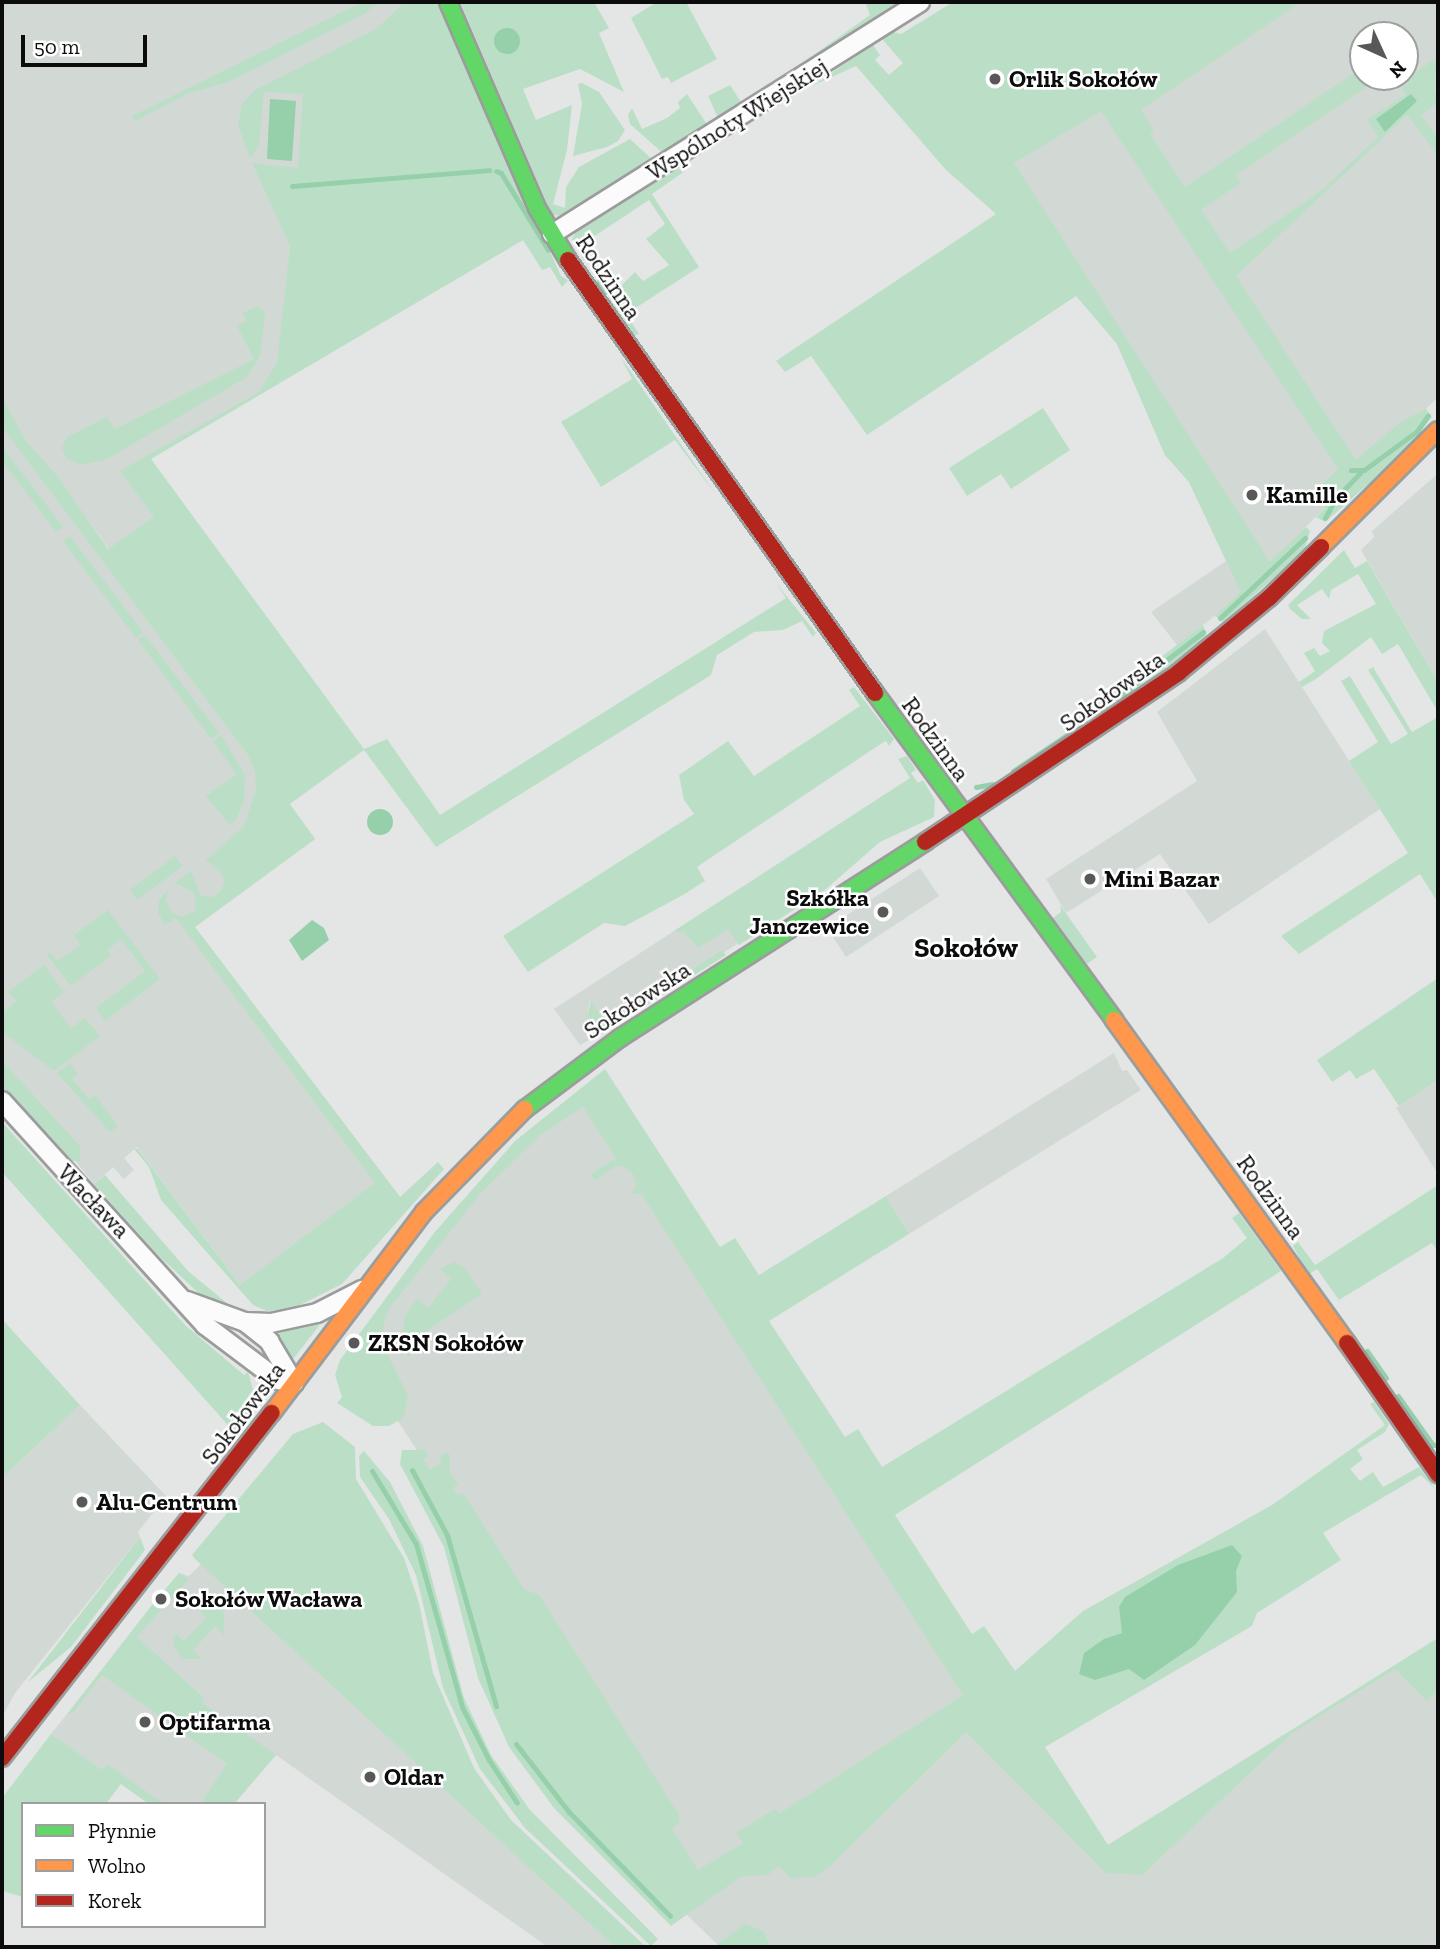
<!DOCTYPE html>
<html>
<head>
<meta charset="utf-8">
<style>
	body { margin:0 }
	#map { position:relative; width:1440px; height:1949px; overflow:hidden; background:#e4e6e5; font-family:"Zilla Slab",serif }
	div>[style] { position:absolute }
	.built>* { inset:0; background:#d2d8d4 }
	.green>* { inset:0; background:#bbdfc6 }
	.water>* { inset:0; background:#96d0aa }
	.round { border-radius:50% }
	.stream>* { height:5px; margin:-2.5px; padding:0 2.5px; transform-origin:2.5px; border-radius:2.5px; background:#96d0aa }
	.roads { filter:drop-shadow(2px 0 #9b9d9c) drop-shadow(-2px 0 #9b9d9c) drop-shadow(0 2px #9b9d9c) drop-shadow(0 -2px #9b9d9c) }
	.street>* { height:18px; margin:-9px; padding:0 9px; transform-origin:9px; border-radius:9px; background:#fbfbfb }
	.fast>* { height:16px; margin:-8px; padding:0 8px; transform-origin:8px; border-radius:8px; background:#63d668 }
	.slow>* { height:16px; margin:-8px; padding:0 8px; transform-origin:8px; border-radius:8px; background:#ff974d }
	.jam>* { height:16px; margin:-8px; padding:0 8px; transform-origin:8px; border-radius:8px; background:#b3261e }
	.dots>* { width:19px; height:19px; translate:-50% -50%; box-sizing:border-box; border:4px solid #fff; border-radius:50% }
	span { translate:-50% -50%; white-space:nowrap; text-align:center; line-height:1.15; -webkit-text-stroke:5px #fff; paint-order:stroke }
	.poi-label { font-size:24px; color:#0b0c0b; font-weight:700 }
	.left { translate:0 -50%; text-align:left }
	.right { translate:-100% -50%; text-align:right }
	.street-label { font-size:24px; color:#0b0c0b }
	.quarter-label { font-size:28px; color:#0b0c0b; font-weight:700 }
	.frame { position:absolute; inset:0; border:4px solid #0b0c0b; pointer-events:none }
	.legend { position:absolute; left:21px; top:1802px; width:245px; height:126px; box-sizing:border-box; background:#fff; border:2px solid #9d9e9d; margin:0; padding:9px 12px; list-style:none; font-size:21px; color:#0b0c0b }
	.legend li { display:flex; align-items:center; gap:14px; height:35px }
	.legend b { width:35px; border:2px solid #9d9e9d }
	.north { position:absolute; left:1349px; top:21px; width:70px; height:70px; box-sizing:border-box; background:#fff; border:2px solid #9d9e9d; border-radius:50%; rotate:135deg; font-size:19px; font-weight:700; line-height:28px; text-align:center; color:#0b0c0b }
	.north::after { content:''; display:block; margin:auto; width:24px; height:32px; background:#575857; clip-path:polygon(50% 0,100% 100%,50% 72%,0 100%) }
	.scale { position:absolute; left:21px; top:35px; width:126px; height:32px; box-sizing:border-box; border:4px solid #0b0c0b; border-top:0; padding-left:9px; font-size:21px; line-height:24px; white-space:nowrap; color:#0b0c0b; -webkit-text-stroke:5px #fff; paint-order:stroke }
</style>
</head>
<body>
<div id="map">
	<div class="built">
		<i style="clip-path:polygon(2px 2px,422px 2px,523px 240px,139px 465px,125px 477px,155px 517px,109px 549px,80px 509px,73px 514px,315px 839px,195px 927px,400px 1197px,255px 1305px,137px 1147px,124px 1158px,134px 1170px,124px 1179px,113px 1167px,94px 1184px,61px 1143px,2px 1084px)"></i>
		<i style="clip-path:polygon(evenodd,1070px 2px,1438px 2px,1438px 397px,1418px 417px,1400px 422px,1347px 469px,1328px 504px,1234px 601px,1177px 645px,1151px 612px,1226px 561px,1189px 482px,1165px 455px,1117px 344px,1096px 315px,966px 184px,1056px 114px,1106px 86px,1070px 2px,1363px 35px,1405px 35px,1405px 77px,1363px 77px,1363px 35px)"></i>
		<i style="clip-path:polygon(1435px 476px,1438px 477px,1438px 682px,1361px 550px,1374px 537px,1372px 531px)"></i>
		<i style="clip-path:polygon(1265px 629px,1380px 809px,1209px 924px,1160px 854px,1066px 913px,1046px 879px,1197px 781px,1157px 712px)"></i>
		<i style="clip-path:polygon(920px 868px,939px 896px,846px 957px,827px 928px)"></i>
		<i style="clip-path:polygon(728px 896px,753px 934px,608px 1026px,590px 1001px,587px 1015px,601px 1034px,580px 1045px,554px 1009px)"></i>
		<i style="clip-path:polygon(1114px 1053px,1122px 1071px,1127px 1070px,1141px 1090px,909px 1234px,886px 1196px)"></i>
		<i style="clip-path:polygon(1438px 1080px,1438px 1174px,1396px 1108px)"></i>
		<i style="clip-path:polygon(583px 1095px,1005px 1686px,1108px 1845px,1438px 1638px,1438px 1947px,720px 1947px,686px 1914px,706px 1897px,398px 1421px,390px 1419px,352px 1344px,459px 1204px)"></i>
		<i style="clip-path:polygon(80px 1405px,166px 1496px,138px 1532px,140px 1537px,15px 1693px,2px 1717px,2px 1478px)"></i>
		<i style="clip-path:polygon(203px 1562px,615px 1947px,548px 1947px,276px 1755px,234px 1804px,149px 1804px,51px 1734px,179px 1573px,189px 1576px)"></i>
	</div>
	<div class="green">
		<i style="clip-path:polygon(362px 2px,379px 2px,364px 14px,229px 82px,189px 93px,135px 121px,132px 116px)"></i>
		<i style="clip-path:polygon(405px 2px,438px 2px,561px 276px,568px 280px,562px 287px,550px 267px,542px 270px,523px 240px,151px 459px,364px 749px,387px 739px,440px 815px,786px 598px,776px 583px,816px 633px,813px 637px,802px 621px,783px 630px,754px 632px,717px 655px,711px 675px,436px 847px,364px 750px,290px 804px,315px 839px,195px 927px,400px 1197px,438px 1162px,444px 1169px,342px 1284px,292px 1309px,267px 1311px,253px 1305px,161px 1200px,149px 1167px,134px 1149px,138px 1149px,240px 1285px,375px 1183px,176px 918px,165px 925px,158px 913px,159px 901px,168px 889px,166px 901px,172px 913px,183px 917px,196px 910px,194px 892px,175px 883px,191px 871px,201px 896px,213px 897px,221px 891px,225px 881px,220px 872px,206px 860px,244px 826px,256px 789px,255px 772px,248px 755px,2px 427px,2px 397px,26px 441px,59px 478px,108px 549px,154px 517px,120px 471px,259px 392px,277px 363px,290px 246px,252px 163px,298px 168px,303px 94px,264px 92px,259px 145px,250px 159px,238px 125px,242px 104px,255px 90px,376px 29px)"></i>
		<i style="clip-path:polygon(460px 2px,594px 2px,609px 28px,599px 33px,624px 92px,580px 69px,523px 89px,536px 120px,572px 105px,567px 150px,553px 204px,565px 208px,566px 187px,579px 167px,630px 139px,654px 161px,566px 216px,552px 215px)"></i>
		<i style="clip-path:polygon(657px 2px,686px 2px,717px 59px,671px 83px,668px 77px,662px 79px,631px 18px)"></i>
		<i style="clip-path:polygon(865px 2px,908px 2px,838px 49px,719px 120px,708px 96px,730px 85px,743px 105px,870px 15px)"></i>
		<i style="clip-path:polygon(953px 2px,1301px 2px,1141px 110px,1154px 131px,1150px 134px,1185px 187px,1363px 67px,1363px 77px,1381px 77px,1236px 175px,1241px 183px,1201px 210px,1230px 253px,1321px 191px,1378px 137px,1367px 120px,1406px 95px,1402px 88px,1408px 84px,1405px 79px,1438px 57px,1434px 89px,1438px 102px,1421px 115px,1438px 138px,1438px 155px,1407px 115px,1236px 276px,1356px 460px,1400px 422px,1426px 409px,1432px 417px,1405px 452px,1325px 522px,1316px 517px,1325px 508px,1315px 492px,1338px 469px,1101px 111px,1014px 163px,1270px 562px,1306px 527px,1310px 531px,1304px 552px,1223px 622px,1215px 616px,1241px 592px,1189px 482px,1165px 455px,1117px 344px,1076px 296px,867px 435px,811px 356px,785px 372px,776px 361px,996px 214px,946px 170px,856px 66px,812px 86px,873px 45px,880px 55px,875px 60px,889px 75px,903px 63px,882px 39px,893px 32px,901px 34px)"></i>
		<i style="clip-path:polygon(582px 83px,599px 92px,625px 130px,618px 141px,607px 147px,573px 156px,582px 104px,578px 84px)"></i>
		<i style="clip-path:polygon(687px 94px,708px 126px,666px 156px,630px 124px,628px 115px,632px 108px,642px 129px,667px 118px,680px 108px,678px 102px)"></i>
		<i style="clip-path:polygon(682px 166px,685px 171px,652px 194px,699px 267px,634px 309px,628px 317px,639px 334px,632px 336px,606px 301px,635px 272px,643px 281px,669px 265px,646px 239px,665px 224px,649px 200px,581px 245px,588px 257px,584px 261px,572px 239px,576px 232px)"></i>
		<i style="clip-path:polygon(258px 306px,265px 313px,260px 356px,247px 377px,107px 459px,82px 465px,67px 459px,62px 448px,67px 437px,107px 417px,115px 429px,254px 359px,237px 326px,246px 321px,243px 313px)"></i>
		<i style="clip-path:polygon(620px 356px,678px 440px,716px 495px,675px 440px,601px 487px,561px 422px,632px 379px)"></i>
		<i style="clip-path:polygon(1043px 408px,1070px 450px,1011px 489px,1001px 474px,967px 496px,949px 468px)"></i>
		<i style="clip-path:polygon(2px 446px,63px 527px,56px 532px,2px 461px)"></i>
		<i style="clip-path:polygon(70px 536px,143px 632px,136px 638px,63px 541px)"></i>
		<i style="clip-path:polygon(1344px 550px,1355px 568px,1367px 561px,1438px 682px,1438px 712px,1398px 644px,1382px 654px,1371px 637px,1316px 679px,1302px 687px,1299px 682px,1315px 671px,1304px 653px,1314px 648px,1320px 656px,1330px 651px,1322px 643px,1324px 631px,1376px 604px,1358px 574px,1331px 590px,1329px 599px,1322px 589px,1297px 605px,1311px 619px,1302px 619px,1290px 609px,1288px 605px)"></i>
		<i style="clip-path:polygon(1203px 625px,1208px 640px,1092px 724px,1083px 717px)"></i>
		<i style="clip-path:polygon(145px 635px,219px 733px,211px 739px,138px 640px)"></i>
		<i style="clip-path:polygon(1373px 667px,1412px 732px,1438px 717px,1438px 903px,1420px 874px,1299px 954px,1281px 936px,1408px 853px,1349px 761px,1378px 742px,1341px 681px,1350px 676px,1391px 744px,1408px 734px,1368px 670px)"></i>
		<i style="clip-path:polygon(854px 687px,894px 739px,889px 746px,886px 741px,882px 743px,697px 867px,705px 881px,683px 895px,625px 926px,604px 923px,528px 972px,503px 936px,694px 814px,684px 800px,679px 775px,728px 741px,754px 776px,860px 706px,849px 690px)"></i>
		<i style="clip-path:polygon(221px 735px,245px 775px,244px 801px,235px 822px,229px 824px,206px 796px,237px 774px,213px 742px)"></i>
		<i style="clip-path:polygon(907px 756px,916px 770px,911px 773px,918px 783px,923px 780px,935px 800px,934px 817px,880px 842px,826px 889px,739px 945px,728px 929px,698px 948px,684px 932px,674px 931px,910px 778px,898px 759px)"></i>
		<i style="clip-path:polygon(175px 856px,183px 866px,137px 900px,130px 890px)"></i>
		<i style="clip-path:polygon(1060px 905px,1097px 957px,1087px 964px,1050px 920px,1061px 912px)"></i>
		<i style="clip-path:polygon(108px 910px,160px 979px,105px 1021px,96px 1008px,145px 971px,121px 939px,107px 950px,111px 956px,71px 986px,47px 955px,50px 952px,58px 961px,80px 945px,74px 935px)"></i>
		<i style="clip-path:polygon(722px 950px,726px 955px,601px 1034px,587px 1016px,591px 1001px,608px 1026px)"></i>
		<i style="clip-path:polygon(44px 965px,64px 992px,51px 1002px,71px 1028px,85px 1018px,100px 1036px,54px 1071px,2px 1032px,2px 1013px,17px 1001px,8px 992px)"></i>
		<i style="clip-path:polygon(1438px 978px,1438px 1080px,1399px 1106px,1374px 1069px,1356px 1079px,1350px 1070px,1332px 1082px,1317px 1060px)"></i>
		<i style="clip-path:polygon(2px 1061px,80px 1146px,80px 1161px,67px 1161px,2px 1087px)"></i>
		<i style="clip-path:polygon(70px 1063px,78px 1074px,72px 1079px,89px 1099px,95px 1095px,118px 1126px,110px 1132px,57px 1073px)"></i>
		<i style="clip-path:polygon(605px 1069px,720px 1247px,735px 1238px,759px 1275px,886px 1196px,909px 1234px,769px 1321px,845px 1437px,858px 1429px,882px 1467px,1223px 1258px,1247px 1238px,1232px 1218px,1239px 1213px,1281px 1271px,895px 1515px,972px 1634px,984px 1626px,1015px 1671px,1083px 1611px,1272px 1505px,1385px 1425px,1370px 1404px,1374px 1402px,1389px 1424px,1385px 1432px,1357px 1450px,1363px 1459px,1350px 1469px,1360px 1481px,1373px 1472px,1383px 1487px,1419px 1467px,1436px 1490px,1421px 1475px,1323px 1533px,1341px 1560px,1257px 1613px,1252px 1626px,1045px 1747px,1108px 1845px,1438px 1638px,1438px 1690px,1427px 1701px,1395px 1669px,1292px 1733px,1142px 1875px,1106px 1873px,966px 1732px,828px 1868px,813px 1877px,791px 1878px,779px 1866px,768px 1875px,742px 1876px,671px 1926px,554px 1808px,509px 1747px,478px 1678px,444px 1547px,400px 1464px,402px 1450px,425px 1450px,429px 1455px,423px 1459px,430px 1470px,442px 1462px,439px 1457px,447px 1452px,450px 1456px,450px 1472px,458px 1484px,453px 1488px,458px 1496px,463px 1493px,524px 1589px,539px 1595px,679px 1815px,679px 1823px,672px 1829px,698px 1870px,743px 1843px,736px 1833px,775px 1809px,780px 1813px,963px 1695px,641px 1193px,632px 1194px,636px 1185px,633px 1174px,623px 1166px,614px 1167px,595px 1181px,591px 1174px,616px 1158px,583px 1107px,539px 1136px,480px 1194px,388px 1310px,380px 1339px,408px 1396px,403px 1418px,389px 1426px,373px 1426px,337px 1403px,342px 1397px,335px 1375px,340px 1360px,434px 1233px,515px 1141px)"></i>
		<i style="clip-path:polygon(2px 1122px,185px 1325px,244px 1375px,248px 1372px,255px 1397px,248px 1418px,235px 1433px,2px 1172px)"></i>
		<i style="clip-path:polygon(105px 1175px,188px 1271px,234px 1309px,207px 1301px,158px 1255px,94px 1184px)"></i>
		<i style="clip-path:polygon(1438px 1185px,1438px 1252px,1432px 1243px,1339px 1300px,1317px 1269px,1308px 1275px,1293px 1246px,1298px 1242px,1315px 1265px)"></i>
		<i style="clip-path:polygon(454px 1262px,465px 1268px,482px 1294px,405px 1345px,411px 1355px,408px 1357px,402px 1337px,405px 1316px,417px 1299px,428px 1308px,451px 1279px,440px 1269px)"></i>
		<i style="clip-path:polygon(325px 1318px,294px 1358px,288px 1359px,278px 1335px,285px 1328px)"></i>
		<i style="clip-path:polygon(2px 1319px,80px 1405px,2px 1478px)"></i>
		<i style="clip-path:polygon(323px 1422px,355px 1447px,356px 1479px,404px 1558px,419px 1603px,433px 1673px,474px 1768px,511px 1820px,646px 1947px,615px 1947px,194px 1558px,192px 1555px,293px 1434px)"></i>
		<i style="clip-path:polygon(364px 1451px,390px 1482px,423px 1546px,464px 1698px,491px 1755px,530px 1810px,658px 1939px,651px 1946px,525px 1828px,480px 1769px,443px 1688px,416px 1575px,389px 1519px,360px 1477px,359px 1456px)"></i>
		<i style="clip-path:polygon(140px 1537px,145px 1550px,71px 1647px,28px 1682px)"></i>
		<i style="clip-path:polygon(179px 1573px,189px 1579px,137px 1637px,204px 1698px,201px 1702px,276px 1755px,234px 1804px,200px 1804px,227px 1764px,102px 1675px,73px 1713px,68px 1713px,155px 1601px,161px 1605px,166px 1598px,162px 1593px)"></i>
		<i style="clip-path:polygon(210px 1604px,224px 1612px,224px 1635px,215px 1626px,193px 1650px,202px 1659px,182px 1659px,173px 1645px,175px 1633px,184px 1641px,206px 1618px,197px 1609px)"></i>
		<i style="clip-path:polygon(51px 1734px,102px 1770px,107px 1764px,164px 1804px,149px 1804px,121px 1784px,106px 1804px,23px 1804px,23px 1897px,2px 1891px,2px 1798px)"></i>
		<i style="clip-path:polygon(745px 1924px,763px 1931px,771px 1947px,714px 1947px)"></i>
	</div>
	<div class="water">
		<i class="round" style="left:494px;top:28px;width:26px;height:26px"></i>
		<i style="clip-path:polygon(1411px 94px,1417px 101px,1385px 132px,1376px 119px)"></i>
		<i style="clip-path:polygon(270px 99px,296px 101px,292px 161px,267px 159px)"></i>
		<i class="round" style="left:367px;top:809px;width:26px;height:26px"></i>
		<i style="clip-path:polygon(312px 920px,324px 928px,329px 940px,302px 961px,289px 940px)"></i>
		<i style="clip-path:polygon(1232px 1545px,1242px 1556px,1236px 1571px,1237px 1592px,1195px 1645px,1144px 1680px,1129px 1669px,1095px 1680px,1079px 1674px,1084px 1653px,1104px 1639px,1122px 1633px,1119px 1607px,1125px 1597px,1178px 1565px)"></i>
	</div>
	<div class="stream">
		<i style="left:496px;top:171px;width:5px;rotate:22deg"></i>
		<i style="left:501px;top:173px;width:90px;rotate:58.6deg"></i>
		<i style="left:292px;top:186px;width:198px;rotate:-4.6deg"></i>
		<i style="left:598px;top:282px;width:12px;rotate:55deg"></i>
		<i style="left:1351px;top:470px;width:13px"></i>
		<i style="left:1364px;top:470px;width:66px;rotate:-36.3deg"></i>
		<i style="left:1417px;top:431px;width:19px;rotate:-55deg"></i>
		<i style="left:1325px;top:518px;width:21px;rotate:-62deg"></i>
		<i style="left:1335px;top:499px;width:36px;rotate:-46deg"></i>
		<i style="left:1220px;top:618px;width:117px;rotate:-43.3deg"></i>
		<i style="left:1088px;top:720px;width:145px;rotate:-37.4deg"></i>
		<i style="left:1013px;top:771px;width:70px;rotate:-33.9deg"></i>
		<i style="left:976px;top:787px;width:17px;rotate:-10deg"></i>
		<i style="left:1367px;top:1351px;width:33px;rotate:55deg"></i>
		<i style="left:1398px;top:1396px;width:60px;rotate:54.5deg"></i>
		<i style="left:1433px;top:1445px;width:5px"></i>
		<i style="left:412px;top:1470px;width:74px;rotate:61.7deg"></i>
		<i style="left:447px;top:1535px;width:178px;rotate:74deg"></i>
		<i style="left:372px;top:1471px;width:85px;rotate:58.9deg"></i>
		<i style="left:416px;top:1544px;width:169px;rotate:74.2deg"></i>
		<i style="left:462px;top:1707px;width:59px;rotate:63deg"></i>
		<i style="left:489px;top:1760px;width:51px;rotate:56.9deg"></i>
		<i style="left:516px;top:1744px;width:86px;rotate:52.1deg"></i>
		<i style="left:569px;top:1812px;width:145px;rotate:45.8deg"></i>
	</div>
	<div class="roads">
		<div class="street">
			<i style="left:552px;top:234px;width:435px;rotate:-32.2deg"></i>
			<i style="left:2px;top:1101px;width:302px;rotate:47.8deg"></i>
			<i style="left:205px;top:1325px;width:91px;rotate:37deg"></i>
			<i style="left:278px;top:1380px;width:16px;rotate:11deg"></i>
			<i style="left:187px;top:1301px;width:62px;rotate:19.9deg"></i>
			<i style="left:245px;top:1322px;width:26px;rotate:2deg"></i>
			<i style="left:271px;top:1323px;width:47px;rotate:-12.3deg"></i>
			<i style="left:317px;top:1313px;width:51px;rotate:-27.1deg"></i>
			<i style="left:245px;top:1322px;width:31px;rotate:38deg"></i>
			<i style="left:269px;top:1341px;width:49px;rotate:59.2deg"></i>
		</div>
		<div class="fast">
			<i style="left:448px;top:2px;width:224px;rotate:66.6deg"></i>
			<i style="left:537px;top:208px;width:61px;rotate:59.2deg"></i>
			<i style="left:875px;top:693px;width:405px;rotate:53.8deg"></i>
			<i style="left:525px;top:1109px;width:119px;rotate:-36.8deg"></i>
			<i style="left:620px;top:1038px;width:363px;rotate:-32.7deg"></i>
		</div>
		<div class="slow">
			<i style="left:1321px;top:547px;width:165px;rotate:-45deg"></i>
			<i style="left:1114px;top:1020px;width:398px;rotate:54.2deg"></i>
			<i style="left:272px;top:1413px;width:252px;rotate:-52.9deg"></i>
			<i style="left:424px;top:1212px;width:144px;rotate:-45.6deg"></i>
		</div>
		<div class="jam">
			<i style="left:568px;top:260px;width:531px;rotate:54.66deg"></i>
			<i style="left:925px;top:842px;width:304px;rotate:-33.7deg"></i>
			<i style="left:1178px;top:673px;width:118px;rotate:-39.5deg"></i>
			<i style="left:1269px;top:598px;width:73px;rotate:-44.4deg"></i>
			<i style="left:1347px;top:1343px;width:160px;rotate:55.2deg"></i>
			<i style="left:2px;top:1758px;width:438px;rotate:-52deg"></i>
		</div>
	</div>
	<div class="dots">
		<i style="left:995px;top:79px;background:#575857"></i>
		<i style="left:1252px;top:495px;background:#575857"></i>
		<i style="left:1090px;top:879px;background:#575857"></i>
		<i style="left:883px;top:912px;background:#575857"></i>
		<i style="left:354px;top:1343px;background:#575857"></i>
		<i style="left:82px;top:1502px;background:#575857"></i>
		<i style="left:161px;top:1599px;background:#575857"></i>
		<i style="left:145px;top:1722px;background:#575857"></i>
		<i style="left:370px;top:1777px;background:#575857"></i>
	</div>
	<div class="poi-label">
		<span class="left" style="left:1009px;top:79px">Orlik Sokołów</span>
		<span class="left" style="left:1266px;top:495px">Kamille</span>
		<span class="left" style="left:1104px;top:879px">Mini Bazar</span>
		<span class="right" style="left:869px;top:912px">Szkółka<br>Janczewice</span>
		<span class="left" style="left:368px;top:1343px">ZKSN Sokołów</span>
		<span class="left" style="left:96px;top:1502px">Alu-Centrum</span>
		<span class="left" style="left:175px;top:1599px">Sokołów Wacława</span>
		<span class="left" style="left:159px;top:1722px">Optifarma</span>
		<span class="left" style="left:384px;top:1777px">Oldar</span>
	</div>
	<div class="street-label">
		<span style="left:737px;top:119px;rotate:-32deg">Wspólnoty Wiejskiej</span>
		<span style="left:609px;top:277px;rotate:56deg">Rodzinna</span>
		<span style="left:1112px;top:691px;rotate:-35deg">Sokołowska</span>
		<span style="left:936px;top:739px;rotate:54deg">Rodzinna</span>
		<span style="left:637px;top:1000px;rotate:-33deg">Sokołowska</span>
		<span style="left:1271px;top:1197px;rotate:54deg">Rodzinna</span>
		<span style="left:94px;top:1201px;rotate:46deg">Wacława</span>
		<span style="left:243px;top:1413px;rotate:-53deg">Sokołowska</span>
	</div>
	<div class="quarter-label">
		<span style="left:966px;top:948px">Sokołów</span>
	</div>
	<div class="frame"></div>
	<ul class="legend">
	<li><b style="height:9px;background:#63d668"></b>Płynnie</li>
	<li><b style="height:9px;background:#ff974d"></b>Wolno</li>
	<li><b style="height:9px;background:#b3261e"></b>Korek</li>
	</ul>
	<div class="north">N</div>
	<div class="scale">50 m</div>
</div>
</body>
</html>
